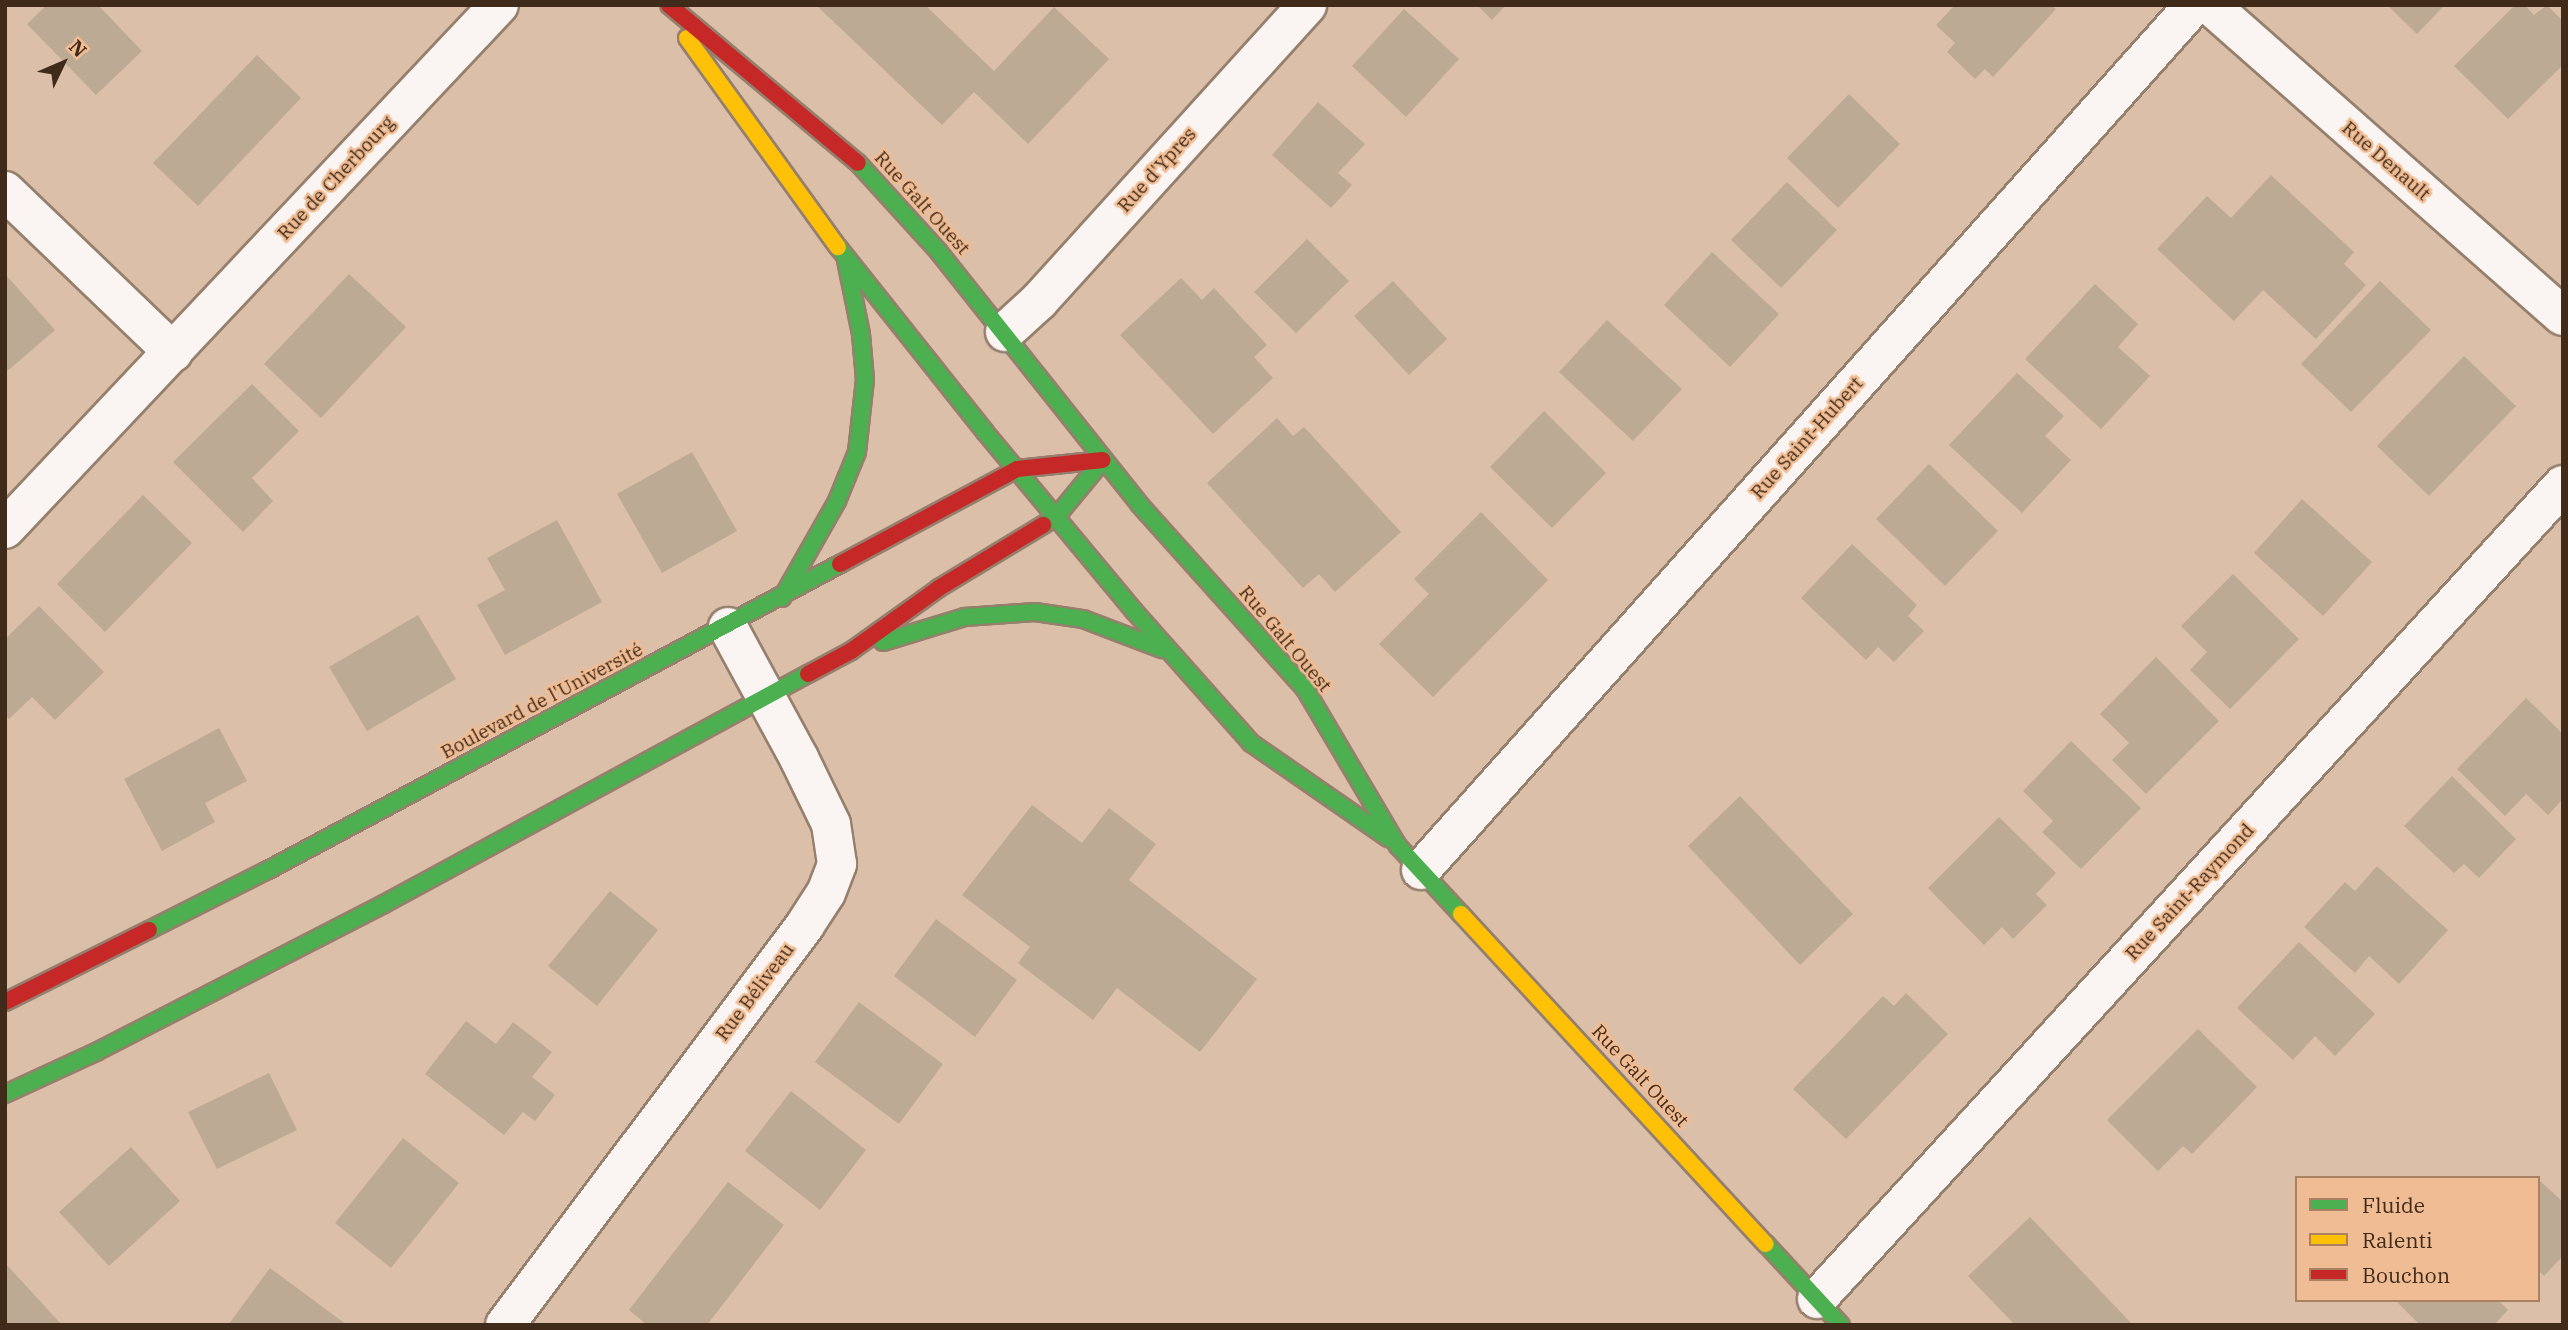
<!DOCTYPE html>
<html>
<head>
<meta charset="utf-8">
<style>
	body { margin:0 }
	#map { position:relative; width:2568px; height:1330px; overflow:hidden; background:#dbbfa8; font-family:"IBM Plex Serif",serif }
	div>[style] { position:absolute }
	.building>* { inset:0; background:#bdaa95 }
	.roads { filter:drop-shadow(2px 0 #957f6d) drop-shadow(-2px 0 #957f6d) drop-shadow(0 2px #957f6d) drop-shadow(0 -2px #957f6d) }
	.street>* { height:38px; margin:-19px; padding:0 19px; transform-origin:19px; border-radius:19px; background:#faf5f2 }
	.fast>* { height:16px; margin:-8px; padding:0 8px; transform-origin:8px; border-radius:8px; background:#4caf50 }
	.slow>* { height:16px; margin:-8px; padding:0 8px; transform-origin:8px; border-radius:8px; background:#ffc107 }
	.jam>* { height:16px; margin:-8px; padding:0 8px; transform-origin:8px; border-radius:8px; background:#c62828 }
	span { translate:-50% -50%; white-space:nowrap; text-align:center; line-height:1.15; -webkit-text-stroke:5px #f0bc93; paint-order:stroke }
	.street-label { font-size:19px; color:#402b1b }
	.frame { position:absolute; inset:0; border:7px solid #402b1b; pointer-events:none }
	.legend { position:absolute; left:2295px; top:1176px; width:245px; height:126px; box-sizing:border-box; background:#f0bc93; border:2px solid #aa8263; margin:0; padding:9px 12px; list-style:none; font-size:21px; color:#402b1b }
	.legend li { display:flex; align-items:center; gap:14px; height:35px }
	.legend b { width:35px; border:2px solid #aa8263 }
	.north { position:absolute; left:28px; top:28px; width:70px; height:70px; -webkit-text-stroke:5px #f0bc93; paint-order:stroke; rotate:46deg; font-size:19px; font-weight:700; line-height:28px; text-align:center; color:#402b1b }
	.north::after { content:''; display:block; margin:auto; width:24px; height:32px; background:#402b1b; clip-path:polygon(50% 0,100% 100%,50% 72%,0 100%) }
</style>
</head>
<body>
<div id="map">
	<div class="building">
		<i style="clip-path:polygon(47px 5px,98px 5px,142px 51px,96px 95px,27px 24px)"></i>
		<i style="clip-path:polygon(816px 5px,925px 5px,994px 71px,1054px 7px,1109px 59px,1028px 144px,974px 92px,942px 125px)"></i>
		<i style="clip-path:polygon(1477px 5px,1506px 5px,1492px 20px)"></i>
		<i style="clip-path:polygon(1955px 5px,2051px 5px,2056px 9px,1993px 77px,1985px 69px,1975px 79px,1947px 52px,1955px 43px,1936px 25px)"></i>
		<i style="clip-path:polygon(2387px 5px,2445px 5px,2417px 34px)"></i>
		<i style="clip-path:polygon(2515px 5px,2525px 5px,2534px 15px,2547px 5px,2563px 21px,2563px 65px,2508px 119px,2454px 66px)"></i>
		<i style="clip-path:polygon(1404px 9px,1459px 59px,1406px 117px,1352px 66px)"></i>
		<i style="clip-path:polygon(257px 55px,301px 98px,198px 206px,153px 163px)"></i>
		<i style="clip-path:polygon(1849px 94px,1900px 144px,1838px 208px,1787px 158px)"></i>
		<i style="clip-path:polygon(1318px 102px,1365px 144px,1338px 173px,1352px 185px,1331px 208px,1272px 155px)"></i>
		<i style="clip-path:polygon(2271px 175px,2354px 252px,2344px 264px,2366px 285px,2316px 339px,2263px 290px,2234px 321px,2157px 249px,2207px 196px,2231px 218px)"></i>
		<i style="clip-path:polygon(1787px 182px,1837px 230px,1781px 288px,1731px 240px)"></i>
		<i style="clip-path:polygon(1307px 239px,1349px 281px,1296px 333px,1254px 292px)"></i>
		<i style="clip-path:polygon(1712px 252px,1779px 314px,1730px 367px,1664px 305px)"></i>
		<i style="clip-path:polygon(5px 274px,55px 330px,5px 373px)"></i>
		<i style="clip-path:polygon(349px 274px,406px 327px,321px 418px,264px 364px)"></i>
		<i style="clip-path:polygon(1181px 278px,1202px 300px,1214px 288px,1267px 345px,1254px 357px,1273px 378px,1213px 434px,1120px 335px)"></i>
		<i style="clip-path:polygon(1393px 281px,1447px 339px,1409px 375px,1354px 316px)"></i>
		<i style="clip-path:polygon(2380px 281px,2431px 330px,2351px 412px,2301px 364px)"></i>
		<i style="clip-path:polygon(2095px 284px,2138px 324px,2118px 347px,2150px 376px,2101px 429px,2025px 359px)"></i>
		<i style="clip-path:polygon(1607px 320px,1682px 389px,1633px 441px,1559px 372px)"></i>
		<i style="clip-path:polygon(2464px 356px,2516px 406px,2429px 496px,2377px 446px)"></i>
		<i style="clip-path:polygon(2017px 373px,2064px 416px,2045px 436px,2071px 460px,2022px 513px,1949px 445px)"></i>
		<i style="clip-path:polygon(252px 384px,299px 431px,252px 478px,273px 501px,243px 532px,173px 462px)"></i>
		<i style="clip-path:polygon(1544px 411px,1606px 473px,1552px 528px,1490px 467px)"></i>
		<i style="clip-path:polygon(1277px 418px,1293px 436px,1304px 427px,1401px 532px,1335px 592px,1319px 574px,1303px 588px,1207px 483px)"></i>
		<i style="clip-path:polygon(692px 452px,737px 531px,662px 573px,617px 494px)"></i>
		<i style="clip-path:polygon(1929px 464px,1998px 531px,1945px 586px,1876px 519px)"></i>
		<i style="clip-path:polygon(143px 495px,192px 543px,105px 632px,57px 584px)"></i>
		<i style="clip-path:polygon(2302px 499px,2372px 562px,2323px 616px,2254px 553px)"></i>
		<i style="clip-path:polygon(1481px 512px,1548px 580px,1433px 697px,1379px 644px,1429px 594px,1414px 579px)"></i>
		<i style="clip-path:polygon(557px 520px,602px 602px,505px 655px,477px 605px,505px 590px,487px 558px)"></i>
		<i style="clip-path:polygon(1852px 544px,1917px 605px,1908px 616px,1924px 631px,1894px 662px,1878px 647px,1866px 660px,1801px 598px)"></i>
		<i style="clip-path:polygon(2233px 574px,2299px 639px,2230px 709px,2190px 670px,2207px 652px,2181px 626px)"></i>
		<i style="clip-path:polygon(39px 606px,104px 672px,55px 720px,32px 697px,9px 719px,5px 715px,5px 639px)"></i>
		<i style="clip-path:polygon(418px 615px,456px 679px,367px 731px,329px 667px)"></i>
		<i style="clip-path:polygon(2156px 657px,2219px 721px,2146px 794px,2112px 760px,2129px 743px,2100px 714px)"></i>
		<i style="clip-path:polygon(2526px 698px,2563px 734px,2563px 799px,2548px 815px,2526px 794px,2505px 816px,2457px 769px)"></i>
		<i style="clip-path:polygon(219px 728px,247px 781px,205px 803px,215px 822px,162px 851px,124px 779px)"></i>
		<i style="clip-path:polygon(2071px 741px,2141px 808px,2081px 869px,2042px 832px,2053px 821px,2023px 791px)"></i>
		<i style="clip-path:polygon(2452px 776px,2516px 839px,2479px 878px,2464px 864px,2454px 873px,2404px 826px)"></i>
		<i style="clip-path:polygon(1740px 796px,1853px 914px,1800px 965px,1688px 846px)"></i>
		<i style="clip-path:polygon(1032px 805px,1082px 843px,1109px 808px,1156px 844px,1129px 880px,1257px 979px,1200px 1052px,1117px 988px,1093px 1020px,1018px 963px,1030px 947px,962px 895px)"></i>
		<i style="clip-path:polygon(1999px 817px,2056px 873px,2036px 894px,2047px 905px,2013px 939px,2002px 927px,1984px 945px,1928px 888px)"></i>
		<i style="clip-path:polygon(2377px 866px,2448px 930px,2399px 984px,2369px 956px,2355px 973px,2304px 927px,2345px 882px,2355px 891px)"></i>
		<i style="clip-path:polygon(610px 891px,658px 930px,597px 1006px,548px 966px)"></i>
		<i style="clip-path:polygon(936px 919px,1017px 980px,975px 1037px,894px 976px)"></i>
		<i style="clip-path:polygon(2299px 942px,2375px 1014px,2335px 1056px,2315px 1036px,2293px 1060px,2237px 1008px)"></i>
		<i style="clip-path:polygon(1906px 993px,1948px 1034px,1846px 1139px,1793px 1089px,1883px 996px,1894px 1006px)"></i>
		<i style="clip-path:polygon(859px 1002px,943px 1064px,899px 1124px,815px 1062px)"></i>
		<i style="clip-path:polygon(466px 1021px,496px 1044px,513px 1022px,552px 1052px,532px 1077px,555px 1095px,535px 1121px,523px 1112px,504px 1135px,425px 1074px)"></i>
		<i style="clip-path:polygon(2198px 1029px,2257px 1087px,2192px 1154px,2183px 1146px,2158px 1171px,2107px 1120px)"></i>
		<i style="clip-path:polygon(269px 1073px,297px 1130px,217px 1169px,188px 1112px)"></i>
		<i style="clip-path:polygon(791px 1091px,866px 1150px,820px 1210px,745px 1151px)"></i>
		<i style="clip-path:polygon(403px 1138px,459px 1183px,391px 1268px,335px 1223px)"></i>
		<i style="clip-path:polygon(131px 1147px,180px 1201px,109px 1266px,59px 1212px)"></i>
		<i style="clip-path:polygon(2538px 1179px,2563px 1202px,2563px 1256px,2544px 1276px,2538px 1270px)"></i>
		<i style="clip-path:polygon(728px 1182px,784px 1225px,707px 1325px,647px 1325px,629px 1310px)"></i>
		<i style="clip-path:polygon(2030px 1217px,2133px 1325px,2015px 1325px,1968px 1276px)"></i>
		<i style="clip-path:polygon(5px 1263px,62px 1325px,5px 1325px)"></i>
		<i style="clip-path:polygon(270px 1268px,347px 1325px,228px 1325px)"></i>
		<i style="clip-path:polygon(2395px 1300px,2498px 1300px,2508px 1310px,2494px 1325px,2420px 1325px)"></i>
	</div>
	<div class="roads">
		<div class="street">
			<i style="left:2210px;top:5px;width:470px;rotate:41.4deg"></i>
			<i style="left:5px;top:191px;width:233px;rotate:43.8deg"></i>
			<i style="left:1005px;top:332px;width:46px;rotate:-42.4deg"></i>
			<i style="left:1039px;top:301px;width:399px;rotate:-47.8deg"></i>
			<i style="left:5px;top:529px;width:720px;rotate:-46.69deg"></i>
			<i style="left:1421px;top:870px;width:1160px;rotate:-48.21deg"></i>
			<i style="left:1817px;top:1299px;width:1104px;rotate:-47.5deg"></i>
			<i style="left:505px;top:1325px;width:500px;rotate:-53.1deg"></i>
			<i style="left:805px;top:925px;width:38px;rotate:-57deg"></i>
			<i style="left:826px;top:893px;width:31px;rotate:-69deg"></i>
			<i style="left:837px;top:864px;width:40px;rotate:-98.5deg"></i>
			<i style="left:831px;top:824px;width:73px;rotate:-115.9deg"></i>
			<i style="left:799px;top:758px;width:149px;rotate:-118.5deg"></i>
		</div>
		<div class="fast">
			<i style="left:858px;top:163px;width:119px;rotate:47.7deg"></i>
			<i style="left:938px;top:251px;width:325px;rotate:51.5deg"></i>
			<i style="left:1140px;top:505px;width:247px;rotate:48.1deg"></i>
			<i style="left:1305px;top:689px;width:182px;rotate:59.4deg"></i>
			<i style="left:1398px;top:846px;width:93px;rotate:47.2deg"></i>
			<i style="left:838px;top:247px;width:236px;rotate:51.5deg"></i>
			<i style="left:985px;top:432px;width:233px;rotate:50.2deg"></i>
			<i style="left:1134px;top:611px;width:176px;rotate:48.4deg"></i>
			<i style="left:1251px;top:743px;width:167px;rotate:34.7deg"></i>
			<i style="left:1043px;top:525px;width:15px;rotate:-32deg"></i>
			<i style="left:1056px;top:517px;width:74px;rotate:-50.5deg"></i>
			<i style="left:782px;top:598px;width:112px;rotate:-60.4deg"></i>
			<i style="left:837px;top:501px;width:53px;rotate:-67.8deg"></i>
			<i style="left:857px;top:452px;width:72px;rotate:-83.7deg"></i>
			<i style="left:865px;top:380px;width:46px;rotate:-95deg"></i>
			<i style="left:861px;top:334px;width:76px;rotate:-101.5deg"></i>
			<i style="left:883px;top:642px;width:86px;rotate:-17deg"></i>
			<i style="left:965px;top:617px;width:70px;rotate:-4.1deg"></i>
			<i style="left:1035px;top:612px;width:49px;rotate:8.3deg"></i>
			<i style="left:1083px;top:619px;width:85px;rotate:20.8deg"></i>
			<i style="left:149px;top:930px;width:133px;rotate:-26.8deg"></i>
			<i style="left:268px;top:870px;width:649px;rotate:-28.15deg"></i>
			<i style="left:5px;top:1094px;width:100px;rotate:-24.8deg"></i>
			<i style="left:96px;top:1052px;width:324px;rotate:-27.2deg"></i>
			<i style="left:384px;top:904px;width:482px;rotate:-28.5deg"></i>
			<i style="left:1766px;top:1244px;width:110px;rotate:47.2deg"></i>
		</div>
		<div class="slow">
			<i style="left:687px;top:38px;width:258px;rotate:54.2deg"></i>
			<i style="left:1461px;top:914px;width:449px;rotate:47.3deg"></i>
		</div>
		<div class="jam">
			<i style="left:669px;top:5px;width:246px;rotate:39.9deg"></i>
			<i style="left:840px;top:564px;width:201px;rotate:-28.2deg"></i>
			<i style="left:1017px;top:469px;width:86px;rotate:-6deg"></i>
			<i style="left:808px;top:674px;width:49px;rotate:-28.1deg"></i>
			<i style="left:851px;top:651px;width:108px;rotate:-35.6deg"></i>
			<i style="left:939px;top:588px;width:122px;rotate:-31.2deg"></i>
			<i style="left:5px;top:1002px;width:161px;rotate:-26.6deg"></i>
		</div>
	</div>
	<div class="street-label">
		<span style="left:2386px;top:161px;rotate:41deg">Rue Denault</span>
		<span style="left:1157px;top:170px;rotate:-48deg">Rue d'Ypres</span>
		<span style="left:336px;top:178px;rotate:-47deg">Rue de Cherbourg</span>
		<span style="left:922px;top:203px;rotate:48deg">Rue Galt Ouest</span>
		<span style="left:1807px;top:438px;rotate:-48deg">Rue Saint-Hubert</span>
		<span style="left:1285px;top:639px;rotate:50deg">Rue Galt Ouest</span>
		<span style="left:542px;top:701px;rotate:-28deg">Boulevard de l'Université</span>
		<span style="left:2190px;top:892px;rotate:-47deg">Rue Saint-Raymond</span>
		<span style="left:755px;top:992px;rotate:-53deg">Rue Béliveau</span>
		<span style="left:1640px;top:1076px;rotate:47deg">Rue Galt Ouest</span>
	</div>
	<div class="frame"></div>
	<ul class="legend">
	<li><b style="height:9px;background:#4caf50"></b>Fluide</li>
	<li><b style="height:9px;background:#ffc107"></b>Ralenti</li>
	<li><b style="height:9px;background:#c62828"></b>Bouchon</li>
	</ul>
	<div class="north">N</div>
</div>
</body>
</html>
